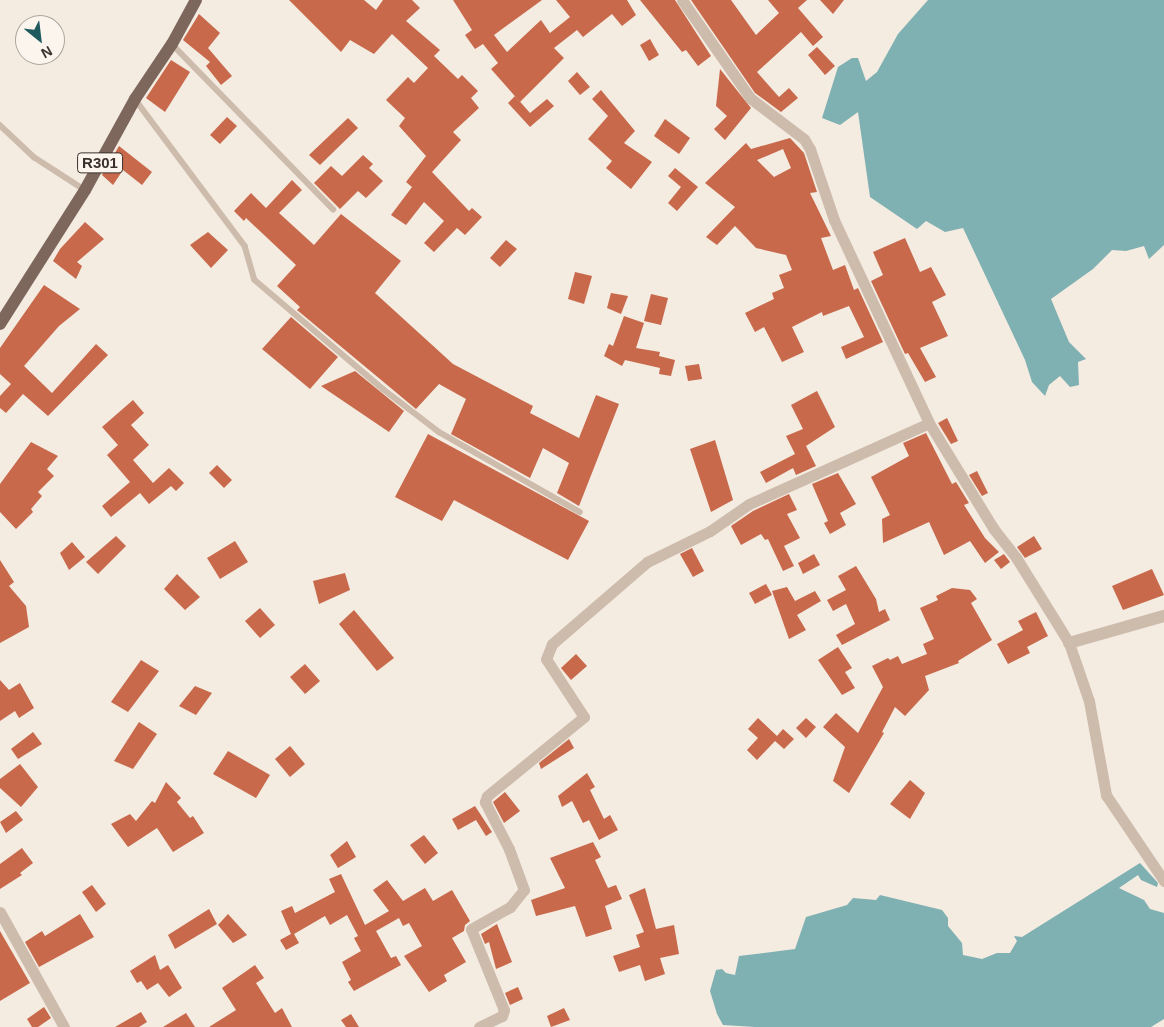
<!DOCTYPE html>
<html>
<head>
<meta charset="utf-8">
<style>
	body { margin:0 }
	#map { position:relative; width:1164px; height:1027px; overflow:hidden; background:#f4ebe1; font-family:Arial,sans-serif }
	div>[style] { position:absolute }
	.water>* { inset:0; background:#7fb0b2 }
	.building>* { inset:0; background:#c8694b }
	.service>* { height:5.5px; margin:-2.75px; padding:0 2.75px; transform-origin:2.75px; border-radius:2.75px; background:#cdbbac }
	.minor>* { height:11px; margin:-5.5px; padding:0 5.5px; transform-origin:5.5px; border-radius:5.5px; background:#cdbbac }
	.tertiary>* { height:12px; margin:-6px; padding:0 6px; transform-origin:6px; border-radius:6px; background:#cdbbac }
	.primary>* { height:12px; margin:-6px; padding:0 6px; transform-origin:6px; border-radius:6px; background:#7d675c }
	span { translate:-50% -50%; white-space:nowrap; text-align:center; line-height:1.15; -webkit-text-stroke:4px #fbf5ee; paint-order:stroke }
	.shield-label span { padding:1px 4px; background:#fbf5ee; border:1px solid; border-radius:4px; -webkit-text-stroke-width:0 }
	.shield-label { font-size:15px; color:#3b302b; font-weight:700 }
	.north { position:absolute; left:15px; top:15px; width:50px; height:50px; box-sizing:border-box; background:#fbf5ee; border:1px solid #aea6a0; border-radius:50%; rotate:151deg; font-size:14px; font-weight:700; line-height:20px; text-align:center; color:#3b302b }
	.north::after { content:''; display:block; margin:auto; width:18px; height:22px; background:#1f5a5e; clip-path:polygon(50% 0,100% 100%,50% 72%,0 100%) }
</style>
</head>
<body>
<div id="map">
	<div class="water">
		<i style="clip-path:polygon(928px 0,1164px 0,1164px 245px,1149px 259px,1144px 246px,1126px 251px,1112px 250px,1093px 269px,1051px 299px,1069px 342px,1086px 359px,1078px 362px,1079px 385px,1070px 387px,1060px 376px,1049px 385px,1045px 396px,1032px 382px,1025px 360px,963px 228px,945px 232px,926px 221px,917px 229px,870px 197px,858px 112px,840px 125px,822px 118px,838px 67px,852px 58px,858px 58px,866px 81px,877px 72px,898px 34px)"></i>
		<i style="clip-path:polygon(1140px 863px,1158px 883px,1157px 887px,1141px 880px,1138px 875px,1119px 888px,1144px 900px,1150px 909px,1164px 913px,1164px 1019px,1151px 1027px,755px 1027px,723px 1025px,717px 1014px,710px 991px,716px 970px,722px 969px,726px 973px,735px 975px,739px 956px,795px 949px,806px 917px,847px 905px,853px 898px,876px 900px,880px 895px,942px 910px,948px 918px,948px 926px,962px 943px,963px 955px,982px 959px,997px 953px,1010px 953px,1017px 941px,1014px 936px,1022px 937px)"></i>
	</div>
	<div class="building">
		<i style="clip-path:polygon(289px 0,364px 0,376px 10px,383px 0,412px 0,420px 8px,406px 21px,440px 50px,434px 56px,458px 79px,462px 75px,478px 91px,471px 98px,479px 108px,453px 132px,461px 140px,432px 172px,469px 211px,472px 208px,482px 217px,465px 235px,457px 228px,434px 252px,424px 243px,444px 221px,424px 202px,406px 225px,391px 215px,412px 187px,406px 182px,426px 156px,399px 126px,405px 118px,386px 100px,408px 77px,414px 83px,428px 68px,392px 34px,374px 54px,350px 40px,341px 52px)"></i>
		<i style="clip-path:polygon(453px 0,542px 0,494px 35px,507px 52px,541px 20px,550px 33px,570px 17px,556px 0,627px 0,636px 15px,622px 26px,612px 14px,583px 37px,577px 30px,554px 48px,564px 58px,520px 102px,491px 69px,498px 63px,483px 44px,475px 49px,465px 35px,472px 30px)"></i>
		<i style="clip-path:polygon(640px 0,675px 0,711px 56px,698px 66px,686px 50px,682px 52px)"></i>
		<i style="clip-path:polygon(691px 0,731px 0,756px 35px,779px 13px,768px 0,807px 0,798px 8px,823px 37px,813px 46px,801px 32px,757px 72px,779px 97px,789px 88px,798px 98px,781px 112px,755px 93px)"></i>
		<i style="clip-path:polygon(820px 0,844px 0,833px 14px)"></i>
		<i style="clip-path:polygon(199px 14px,220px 33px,208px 48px,232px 76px,221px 85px,206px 66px,210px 62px,183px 40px)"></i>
		<i style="clip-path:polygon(650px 39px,659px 55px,649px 61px,640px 45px)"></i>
		<i style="clip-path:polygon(817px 47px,835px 66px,825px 75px,808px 55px)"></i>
		<i style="clip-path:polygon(171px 60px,190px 72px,165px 112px,146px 98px)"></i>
		<i style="clip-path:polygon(720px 69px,751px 108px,725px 140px,714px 129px,727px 116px,716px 106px)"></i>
		<i style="clip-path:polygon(577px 72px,590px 87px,580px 95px,568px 81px)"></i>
		<i style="clip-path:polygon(601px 90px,635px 131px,624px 143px,652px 162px,631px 189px,606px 168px,612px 161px,588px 139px,608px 116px,592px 99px)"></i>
		<i style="clip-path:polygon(515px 96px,530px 113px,547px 99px,554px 106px,530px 127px,508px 103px)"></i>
		<i style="clip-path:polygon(227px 117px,237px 126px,220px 144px,210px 135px)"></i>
		<i style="clip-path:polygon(348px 118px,358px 128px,320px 165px,309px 155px)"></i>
		<i style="clip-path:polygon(665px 119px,690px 138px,679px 154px,654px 136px)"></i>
		<i style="clip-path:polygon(evenodd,790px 138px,804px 153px,817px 192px,810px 193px,831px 236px,821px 238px,833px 270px,845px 265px,854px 290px,858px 288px,883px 342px,846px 359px,841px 347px,864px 337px,849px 306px,823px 316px,822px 312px,792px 327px,804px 352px,782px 362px,764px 327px,755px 332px,745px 313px,774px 299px,772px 293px,784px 288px,779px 275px,792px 270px,786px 255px,756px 248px,735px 226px,717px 245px,706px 237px,735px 207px,705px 183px,746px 143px,751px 149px,790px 138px,783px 149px,791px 168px,774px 177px,757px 160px,783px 149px)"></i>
		<i style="clip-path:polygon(119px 146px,152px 172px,142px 185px,123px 170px,113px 185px,102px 175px)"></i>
		<i style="clip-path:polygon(363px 155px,373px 164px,369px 168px,383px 181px,366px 198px,358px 191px,340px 209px,314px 183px,331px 166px,342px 176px)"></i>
		<i style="clip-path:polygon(675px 168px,698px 187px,677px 211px,668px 203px,681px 187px,668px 176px)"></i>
		<i style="clip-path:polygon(292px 180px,302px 190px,279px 213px,314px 245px,341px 214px,401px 261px,375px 293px,453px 364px,533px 406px,530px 413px,579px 438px,596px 395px,619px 404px,579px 506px,557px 493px,569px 463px,543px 448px,530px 478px,451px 434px,466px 399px,439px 384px,416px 409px,297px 310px,300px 307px,277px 286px,296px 265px,246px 218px,244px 221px,234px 211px,251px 193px,266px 208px)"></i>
		<i style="clip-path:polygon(85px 222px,104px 239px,77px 262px,82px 266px,76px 279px,53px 261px,60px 249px)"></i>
		<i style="clip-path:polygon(208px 232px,228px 250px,211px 268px,190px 245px)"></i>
		<i style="clip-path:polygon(905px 238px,920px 272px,931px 267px,946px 295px,932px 302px,948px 336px,920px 348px,936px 377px,925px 382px,908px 353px,905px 354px,871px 281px,883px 275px,873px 252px)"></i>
		<i style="clip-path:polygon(506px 240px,517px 249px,500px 267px,490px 258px)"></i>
		<i style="clip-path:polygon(575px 272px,592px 276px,584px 304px,568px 299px)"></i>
		<i style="clip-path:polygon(44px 285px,80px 309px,59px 326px,24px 366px,52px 393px,96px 344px,108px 355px,48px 416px,23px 394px,6px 413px,0 408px,0 396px,11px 384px,0 374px,0 348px)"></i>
		<i style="clip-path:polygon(611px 293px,628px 296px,621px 314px,607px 308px)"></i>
		<i style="clip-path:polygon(651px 294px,668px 298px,661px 325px,644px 321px)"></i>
		<i style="clip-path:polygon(624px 316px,644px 323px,636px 348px,660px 352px,659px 356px,675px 360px,671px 376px,659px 374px,660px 368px,625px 360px,622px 366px,604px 356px,609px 344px,613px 346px)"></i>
		<i style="clip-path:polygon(291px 317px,338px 357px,310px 389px,262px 349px)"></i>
		<i style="clip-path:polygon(699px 364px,702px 379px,688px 381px,685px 366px)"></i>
		<i style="clip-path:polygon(355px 371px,404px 411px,389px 432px,321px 386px)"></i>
		<i style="clip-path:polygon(817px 391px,835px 427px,806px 446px,816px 466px,796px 475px,793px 468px,766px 483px,760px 472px,795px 454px,786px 436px,803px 429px,791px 405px)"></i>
		<i style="clip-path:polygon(133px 400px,144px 413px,131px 425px,149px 445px,133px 460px,153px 483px,169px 468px,184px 483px,176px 491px,171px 486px,149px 504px,140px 493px,111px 517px,102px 506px,130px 482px,107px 455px,118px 445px,102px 427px)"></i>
		<i style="clip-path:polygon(947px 418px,958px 441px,951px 444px,938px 423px)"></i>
		<i style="clip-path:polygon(926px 433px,952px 484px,956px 482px,969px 503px,964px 505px,985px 538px,999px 552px,985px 563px,970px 541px,944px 555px,929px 522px,883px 543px,882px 519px,890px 515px,871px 477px,909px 456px,903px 443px)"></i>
		<i style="clip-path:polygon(428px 434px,589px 521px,568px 560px,454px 500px,442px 521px,395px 497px)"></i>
		<i style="clip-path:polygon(715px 440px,733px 500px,711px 512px,690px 449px)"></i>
		<i style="clip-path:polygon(31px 442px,58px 456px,47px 469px,54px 476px,38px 492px,42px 496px,31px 509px,33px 512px,16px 529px,0 512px,0 484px)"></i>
		<i style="clip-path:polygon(217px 465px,232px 480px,224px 488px,209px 473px)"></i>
		<i style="clip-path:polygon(977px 471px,988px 493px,982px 496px,969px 475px)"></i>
		<i style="clip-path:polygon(838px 473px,856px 504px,840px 513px,846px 525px,830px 534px,824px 523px,828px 521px,812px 484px)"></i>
		<i style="clip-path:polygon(789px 494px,797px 510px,787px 514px,800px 538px,784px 546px,794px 566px,783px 571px,768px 539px,765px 540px,761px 534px,741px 545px,731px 526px,753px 511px)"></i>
		<i style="clip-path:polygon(116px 536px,126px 546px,98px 574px,86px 562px)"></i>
		<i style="clip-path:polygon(1034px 536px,1042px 549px,1025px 558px,1017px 547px)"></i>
		<i style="clip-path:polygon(235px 541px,248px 562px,220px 579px,207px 558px)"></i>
		<i style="clip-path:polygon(72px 542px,85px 557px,69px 570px,60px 553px)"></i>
		<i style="clip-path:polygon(692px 548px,704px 571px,693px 577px,680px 554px)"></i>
		<i style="clip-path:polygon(814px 554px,820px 565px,803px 574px,798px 563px)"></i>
		<i style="clip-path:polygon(1004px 554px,1010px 562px,1001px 569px,994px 560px)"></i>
		<i style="clip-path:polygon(0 560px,14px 582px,9px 586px,26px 606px,29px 627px,0 643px)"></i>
		<i style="clip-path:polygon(856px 566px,876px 599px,879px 612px,885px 609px,890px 620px,842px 645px,836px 635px,855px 624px,846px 604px,833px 611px,827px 600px,846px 590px,838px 576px)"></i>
		<i style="clip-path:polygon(1152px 569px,1164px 595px,1123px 610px,1112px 586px)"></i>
		<i style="clip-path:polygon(345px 573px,350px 590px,319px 604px,313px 581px)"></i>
		<i style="clip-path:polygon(177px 574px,200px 597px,185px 610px,164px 589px)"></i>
		<i style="clip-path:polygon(766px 584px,772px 595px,755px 604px,749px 593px)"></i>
		<i style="clip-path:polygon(787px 587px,795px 601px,815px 591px,821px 601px,797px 615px,806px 630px,789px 639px,772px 591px)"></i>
		<i style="clip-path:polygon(952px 588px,970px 590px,977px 599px,971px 603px,992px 640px,958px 661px,959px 663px,925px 676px,929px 690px,905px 716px,895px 707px,882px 732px,884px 733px,849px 793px,833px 781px,845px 747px,823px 727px,836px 713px,858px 733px,883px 687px,872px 666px,888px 658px,890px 660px,898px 656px,902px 664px,927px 654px,923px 644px,934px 639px,920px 608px,938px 600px,936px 596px)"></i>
		<i style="clip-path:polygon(260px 608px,275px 625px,260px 638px,245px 621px)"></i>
		<i style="clip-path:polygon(354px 610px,394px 658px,377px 671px,339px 624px)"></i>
		<i style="clip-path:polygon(1036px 612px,1048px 636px,1027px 647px,1030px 653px,1008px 664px,997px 644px,1023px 630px,1018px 621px)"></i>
		<i style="clip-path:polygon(838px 647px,852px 668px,845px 672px,855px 688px,842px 695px,818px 660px)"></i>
		<i style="clip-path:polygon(576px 654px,587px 666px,571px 680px,561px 668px)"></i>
		<i style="clip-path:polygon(141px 660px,159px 671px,128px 712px,111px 702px)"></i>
		<i style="clip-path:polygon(305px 664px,320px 681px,305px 694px,290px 677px)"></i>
		<i style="clip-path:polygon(0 680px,9px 690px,20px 683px,34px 708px,19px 718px,15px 711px,0 721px)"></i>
		<i style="clip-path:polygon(195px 686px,212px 693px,196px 715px,179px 706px)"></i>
		<i style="clip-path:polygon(758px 718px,777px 736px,783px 729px,794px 739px,784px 749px,775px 741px,757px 760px,747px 750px,758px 738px,748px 729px)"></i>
		<i style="clip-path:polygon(806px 718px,816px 727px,806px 738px,796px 728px)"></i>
		<i style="clip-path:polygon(139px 722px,157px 734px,133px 769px,114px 761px)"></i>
		<i style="clip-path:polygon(33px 732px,42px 744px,18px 759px,11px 749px)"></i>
		<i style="clip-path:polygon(569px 739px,574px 748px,541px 769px,539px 763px)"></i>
		<i style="clip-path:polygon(290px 746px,305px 764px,290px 777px,275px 759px)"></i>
		<i style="clip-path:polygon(228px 751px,270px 775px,256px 798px,213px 774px)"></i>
		<i style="clip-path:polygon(20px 764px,38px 787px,21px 807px,0 788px,0 779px)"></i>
		<i style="clip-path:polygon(587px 773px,595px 787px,590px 790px,604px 819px,610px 815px,618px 830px,599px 840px,589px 820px,583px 823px,572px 801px,562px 807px,558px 796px)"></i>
		<i style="clip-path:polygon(910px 780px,925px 793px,910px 819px,890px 804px)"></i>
		<i style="clip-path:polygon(166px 782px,181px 798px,177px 802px,190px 818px,193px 816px,204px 833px,173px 852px,157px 828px,128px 847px,111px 824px,130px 814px,136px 821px,152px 801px,155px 803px)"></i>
		<i style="clip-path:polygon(505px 792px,520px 811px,504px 823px,493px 802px)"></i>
		<i style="clip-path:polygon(475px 806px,492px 832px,486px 836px,476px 820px,458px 830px,452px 819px)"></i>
		<i style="clip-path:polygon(16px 811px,23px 820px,6px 833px,0 822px)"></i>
		<i style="clip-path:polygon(424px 835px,438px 853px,425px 864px,410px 845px)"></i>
		<i style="clip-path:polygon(347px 841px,356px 857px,338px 868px,330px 855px)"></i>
		<i style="clip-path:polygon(593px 842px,601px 857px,595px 860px,608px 888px,616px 885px,622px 899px,605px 906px,612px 929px,586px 937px,575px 906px,536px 916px,531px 900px,565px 888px,550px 858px)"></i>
		<i style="clip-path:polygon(22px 848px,33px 863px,20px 873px,22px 875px,0 889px,0 864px)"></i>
		<i style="clip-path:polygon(341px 874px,365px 925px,389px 911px,373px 890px,387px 880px,403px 901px,425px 888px,433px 901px,452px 890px,470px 921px,465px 925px,464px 931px,452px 938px,466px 962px,444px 975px,447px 981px,429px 992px,404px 956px,422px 946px,409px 923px,403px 926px,399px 918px,376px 931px,391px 958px,396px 956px,401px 965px,354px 991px,348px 982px,351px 980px,342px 962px,361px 951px,354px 938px,358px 936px,347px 915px,330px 925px,325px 916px,294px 934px,299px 943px,286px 950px,280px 940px,291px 934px,281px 911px,292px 906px,295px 913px,335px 892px,329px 879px)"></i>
		<i style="clip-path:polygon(92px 885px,106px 904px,96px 912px,82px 892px)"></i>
		<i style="clip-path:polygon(645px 888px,656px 929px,674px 925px,679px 954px,660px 958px,665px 974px,645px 981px,640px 965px,619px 972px,613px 956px,640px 947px,636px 935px,644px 932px,629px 895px)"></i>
		<i style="clip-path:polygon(209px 909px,217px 924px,175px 949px,168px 935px)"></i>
		<i style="clip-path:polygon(80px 914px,94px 937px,39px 967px,25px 942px,42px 931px,45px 936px)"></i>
		<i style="clip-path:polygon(228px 914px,247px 935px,233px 943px,218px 925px)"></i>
		<i style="clip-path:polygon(497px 924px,512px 962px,496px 969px,489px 942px,485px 944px,481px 934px)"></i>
		<i style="clip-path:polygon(0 931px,30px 983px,0 1001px)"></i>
		<i style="clip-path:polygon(155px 955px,160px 970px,168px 965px,182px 988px,169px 997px,158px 983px,147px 990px,141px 981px,137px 983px,130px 971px)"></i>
		<i style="clip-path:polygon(255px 965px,264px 978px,256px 983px,275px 1013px,282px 1008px,292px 1027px,209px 1027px,236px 1010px,222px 988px)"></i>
		<i style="clip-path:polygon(518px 987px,523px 999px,510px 1005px,505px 993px)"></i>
		<i style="clip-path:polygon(44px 1007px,51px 1018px,38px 1027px,32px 1027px,27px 1019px)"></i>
		<i style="clip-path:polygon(564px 1008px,570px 1020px,551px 1027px,547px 1016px)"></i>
		<i style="clip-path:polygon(141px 1012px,147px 1022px,139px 1027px,115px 1027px)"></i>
		<i style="clip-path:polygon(186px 1013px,195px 1027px,163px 1027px)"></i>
		<i style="clip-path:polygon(351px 1014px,359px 1027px,346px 1027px,341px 1020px)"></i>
	</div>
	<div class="service">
		<i style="left:172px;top:44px;width:231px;rotate:45.7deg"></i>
		<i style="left:135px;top:99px;width:184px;rotate:53.2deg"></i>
		<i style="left:245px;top:246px;width:35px;rotate:74deg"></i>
		<i style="left:255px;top:280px;width:168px;rotate:40.4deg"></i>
		<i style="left:383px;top:389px;width:71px;rotate:37.5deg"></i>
		<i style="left:439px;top:432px;width:162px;rotate:29.6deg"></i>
		<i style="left:0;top:125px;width:47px;rotate:43.3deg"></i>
		<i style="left:34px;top:157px;width:61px;rotate:32.9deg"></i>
	</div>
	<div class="minor">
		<i style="left:682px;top:0;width:119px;rotate:55.2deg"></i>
		<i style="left:750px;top:98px;width:68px;rotate:37.2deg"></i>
		<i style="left:804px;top:139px;width:12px;rotate:59deg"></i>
		<i style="left:810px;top:149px;width:75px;rotate:71.3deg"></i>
		<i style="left:834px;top:220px;width:224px;rotate:64.9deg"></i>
		<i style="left:929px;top:423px;width:123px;rotate:58.6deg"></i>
		<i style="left:993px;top:528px;width:39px;rotate:52deg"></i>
		<i style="left:1017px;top:559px;width:99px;rotate:58.2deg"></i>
		<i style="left:1069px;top:643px;width:61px;rotate:71deg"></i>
		<i style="left:1089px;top:701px;width:96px;rotate:79.7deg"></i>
		<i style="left:1106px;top:795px;width:104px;rotate:56deg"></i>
		<i style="left:0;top:912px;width:132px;rotate:60.9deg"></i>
		<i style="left:479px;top:1027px;width:25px;rotate:-26deg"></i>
		<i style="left:502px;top:1016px;width:6px;rotate:-72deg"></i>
		<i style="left:504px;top:1010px;width:87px;rotate:-112.2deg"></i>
		<i style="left:471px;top:929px;width:45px;rotate:-29.4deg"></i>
		<i style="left:510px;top:907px;width:22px;rotate:-51deg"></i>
		<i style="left:524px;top:890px;width:44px;rotate:-110.1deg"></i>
		<i style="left:509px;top:849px;width:53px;rotate:-117.1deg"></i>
		<i style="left:485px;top:802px;width:6px;rotate:-72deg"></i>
		<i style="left:487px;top:796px;width:125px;rotate:-39.2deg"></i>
		<i style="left:584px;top:717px;width:69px;rotate:-123.2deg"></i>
		<i style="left:546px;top:659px;width:16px;rotate:-68deg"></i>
		<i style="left:552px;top:644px;width:125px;rotate:-40.8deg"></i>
		<i style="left:647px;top:562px;width:70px;rotate:-26.2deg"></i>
		<i style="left:710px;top:531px;width:47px;rotate:-34.7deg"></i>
		<i style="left:749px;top:504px;width:197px;rotate:-24.2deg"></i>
	</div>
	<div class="tertiary">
		<i style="left:1069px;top:643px;width:99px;rotate:-15.9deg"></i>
	</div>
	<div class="primary">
		<i style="left:0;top:324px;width:159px;rotate:-57.6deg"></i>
		<i style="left:85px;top:190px;width:104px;rotate:-61.2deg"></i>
		<i style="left:135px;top:99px;width:66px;rotate:-56.1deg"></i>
		<i style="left:172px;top:44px;width:50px;rotate:-61.4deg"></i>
	</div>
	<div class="shield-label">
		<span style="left:100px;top:163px">R301</span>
	</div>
	<div class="north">N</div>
</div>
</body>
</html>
